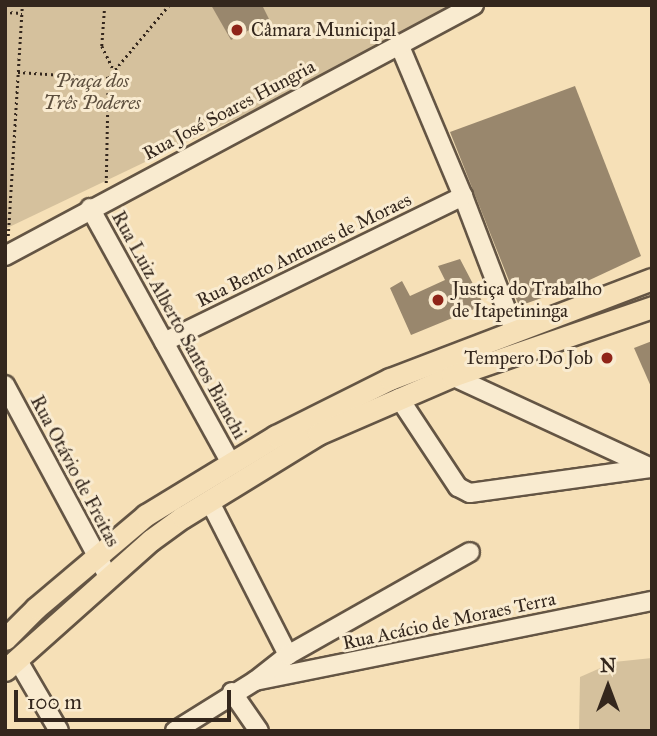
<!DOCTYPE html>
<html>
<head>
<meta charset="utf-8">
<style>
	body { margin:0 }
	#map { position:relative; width:657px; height:736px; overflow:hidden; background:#f6e0b7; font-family:"IM FELL Great Primer",serif }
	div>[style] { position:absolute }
	.green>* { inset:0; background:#d5c19d }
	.building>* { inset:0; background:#99876d }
	.path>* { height:2.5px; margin-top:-1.25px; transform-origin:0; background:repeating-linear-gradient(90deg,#34271d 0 2px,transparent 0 5.5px) }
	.roads { filter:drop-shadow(2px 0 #645544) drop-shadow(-2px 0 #645544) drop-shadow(0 2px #645544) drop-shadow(0 -2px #645544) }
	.minor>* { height:18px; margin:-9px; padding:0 9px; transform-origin:9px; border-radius:9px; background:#f9ebd0 }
	.major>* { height:21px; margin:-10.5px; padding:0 10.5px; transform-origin:10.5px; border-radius:10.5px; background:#f6e0b7 }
	.dots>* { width:19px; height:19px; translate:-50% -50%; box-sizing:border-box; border:4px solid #f9ebd0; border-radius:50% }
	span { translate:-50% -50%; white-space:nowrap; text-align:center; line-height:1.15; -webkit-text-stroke:6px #f9ebd0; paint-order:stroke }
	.poi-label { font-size:19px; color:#34271d }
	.left { translate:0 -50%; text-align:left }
	.right { translate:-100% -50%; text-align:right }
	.park-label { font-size:19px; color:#5c4e3d; font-style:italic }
	.street-label { font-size:19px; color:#34271d }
	.frame { position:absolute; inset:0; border:7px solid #34271d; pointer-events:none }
	.north { position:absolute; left:573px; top:652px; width:70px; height:70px; -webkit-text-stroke:5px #f9ebd0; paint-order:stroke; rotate:0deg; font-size:19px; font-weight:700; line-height:28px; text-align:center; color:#34271d }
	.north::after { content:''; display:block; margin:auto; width:24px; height:32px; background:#34271d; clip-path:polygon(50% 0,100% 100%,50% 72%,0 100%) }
	.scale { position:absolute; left:14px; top:690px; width:217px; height:32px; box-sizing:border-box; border:4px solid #34271d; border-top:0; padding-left:9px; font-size:21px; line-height:24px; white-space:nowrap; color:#34271d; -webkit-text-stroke:5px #f9ebd0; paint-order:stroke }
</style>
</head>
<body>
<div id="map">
	<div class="green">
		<i style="clip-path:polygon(5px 5px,474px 5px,5px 229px)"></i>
		<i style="clip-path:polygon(652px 658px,652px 731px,579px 731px,580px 677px,614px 662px)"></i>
	</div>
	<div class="building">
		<i style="clip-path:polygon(211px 5px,262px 5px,269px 19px,231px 40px)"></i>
		<i style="clip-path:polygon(575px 86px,641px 256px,581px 284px,519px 306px,450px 132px)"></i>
		<i style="clip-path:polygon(460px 259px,484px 305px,411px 335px,390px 288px,402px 281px,410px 296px,445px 280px,438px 266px)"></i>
		<i style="clip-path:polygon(652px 341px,652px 389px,634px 348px)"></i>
	</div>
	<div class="path">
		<i style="left:105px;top:5px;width:41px;rotate:94.2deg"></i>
		<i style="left:102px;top:46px;width:28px;rotate:64deg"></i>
		<i style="left:5px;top:12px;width:17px;rotate:3deg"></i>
		<i style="left:18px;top:72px;width:90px;rotate:3.8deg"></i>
		<i style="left:106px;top:183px;width:105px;rotate:-88.9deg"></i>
		<i style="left:108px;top:78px;width:95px;rotate:-50.1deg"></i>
		<i style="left:8px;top:236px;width:231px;rotate:-86.5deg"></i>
	</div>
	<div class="roads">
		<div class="minor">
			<i style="left:399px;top:44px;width:165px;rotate:67.2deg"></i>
			<i style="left:463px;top:196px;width:146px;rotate:69.1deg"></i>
			<i style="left:90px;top:208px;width:290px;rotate:61.1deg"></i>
			<i style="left:5px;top:256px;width:532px;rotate:-28.15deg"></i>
			<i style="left:164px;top:342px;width:333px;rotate:-26deg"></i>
			<i style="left:452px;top:376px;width:217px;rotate:24.8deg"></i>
			<i style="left:5px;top:385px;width:217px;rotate:61.7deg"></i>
			<i style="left:399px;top:398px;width:107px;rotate:56.5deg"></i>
			<i style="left:458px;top:487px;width:13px;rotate:27deg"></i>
			<i style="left:470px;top:493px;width:182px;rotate:-7.9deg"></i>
			<i style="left:210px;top:502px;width:172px;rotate:63deg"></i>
			<i style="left:17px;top:659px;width:83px;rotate:59.7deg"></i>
			<i style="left:255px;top:681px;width:405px;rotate:-11.4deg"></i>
			<i style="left:232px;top:692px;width:47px;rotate:55.3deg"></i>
			<i style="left:175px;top:731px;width:94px;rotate:-32deg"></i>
			<i style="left:255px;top:681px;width:42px;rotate:-38.2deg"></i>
			<i style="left:288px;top:655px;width:209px;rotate:-29.5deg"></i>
		</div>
		<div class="major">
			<i style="left:5px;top:639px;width:44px;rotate:-45deg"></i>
			<i style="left:36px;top:608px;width:144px;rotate:-40.2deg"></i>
			<i style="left:146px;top:515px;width:152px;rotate:-31.3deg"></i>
			<i style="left:276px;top:436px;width:127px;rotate:-26.6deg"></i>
			<i style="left:390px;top:379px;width:280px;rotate:-20.9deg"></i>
			<i style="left:5px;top:670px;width:195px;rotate:-41.7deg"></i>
			<i style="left:151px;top:540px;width:39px;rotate:-36deg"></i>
			<i style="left:183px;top:517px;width:158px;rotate:-31.6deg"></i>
			<i style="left:318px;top:434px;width:146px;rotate:-23.4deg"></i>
			<i style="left:452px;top:376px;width:212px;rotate:-19deg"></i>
		</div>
	</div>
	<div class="dots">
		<i style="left:237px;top:30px;background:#8f2418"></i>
		<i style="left:438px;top:300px;background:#8f2418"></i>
		<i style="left:607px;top:358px;background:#8f2418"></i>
	</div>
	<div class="poi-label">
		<span class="left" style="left:251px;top:30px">Câmara Municipal</span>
		<span class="left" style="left:452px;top:300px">Justiça do Trabalho<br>de Itapetininga</span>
		<span class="right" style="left:593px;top:358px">Tempero Do Job</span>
	</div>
	<div class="park-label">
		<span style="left:92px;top:92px">Praça dos<br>Três Poderes</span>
	</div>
	<div class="street-label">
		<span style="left:229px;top:110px;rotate:-28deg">Rua José Soares Hungria</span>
		<span style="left:304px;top:250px;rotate:-26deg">Rua Bento Antunes de Moraes</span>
		<span style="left:179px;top:325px;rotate:61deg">Rua Luiz Alberto Santos Bianchi</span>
		<span style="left:75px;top:471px;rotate:62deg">Rua Otávio de Freitas</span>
		<span style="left:449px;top:621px;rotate:-12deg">Rua Acácio de Moraes Terra</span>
	</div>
	<div class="frame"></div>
	<div class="north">N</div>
	<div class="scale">100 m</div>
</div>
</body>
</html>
